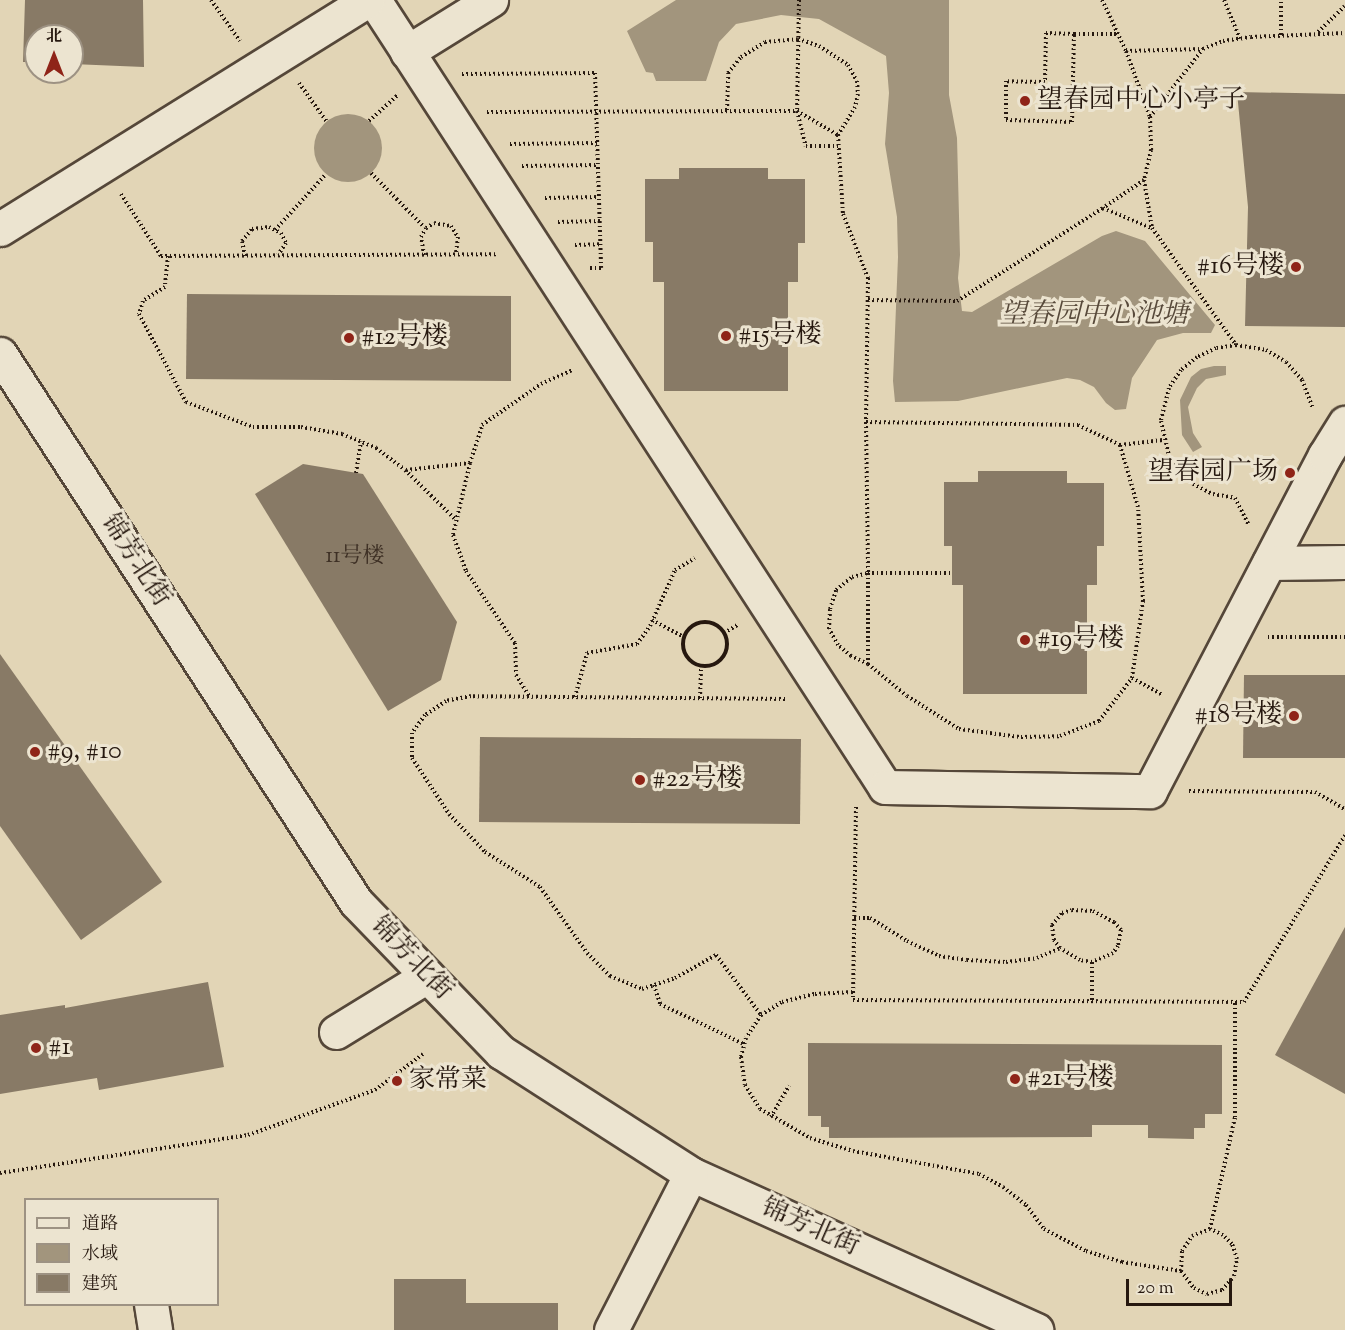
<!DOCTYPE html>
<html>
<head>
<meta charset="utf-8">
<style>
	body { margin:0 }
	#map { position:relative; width:1345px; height:1330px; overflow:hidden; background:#e2d5b6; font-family:"Sorts Mill Goudy","Noto Serif SC",serif }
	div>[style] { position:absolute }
	.water>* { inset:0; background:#a2957d }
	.round { border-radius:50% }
	.building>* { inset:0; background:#887a66 }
	.path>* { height:4px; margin-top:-2px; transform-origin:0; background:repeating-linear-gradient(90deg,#26180f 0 1.5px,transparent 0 4.5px) }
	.path>.ring { margin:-2px; padding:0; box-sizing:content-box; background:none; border:4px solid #26180f; border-radius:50% }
	.roads { filter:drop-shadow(2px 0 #554739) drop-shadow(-2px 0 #554739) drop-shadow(0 2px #554739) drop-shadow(0 -2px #554739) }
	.minor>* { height:33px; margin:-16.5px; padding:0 16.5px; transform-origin:16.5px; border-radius:16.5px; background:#ece4d0 }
	.dots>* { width:16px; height:16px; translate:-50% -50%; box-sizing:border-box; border:3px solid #ece4d0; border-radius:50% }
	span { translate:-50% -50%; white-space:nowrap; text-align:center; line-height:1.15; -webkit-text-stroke:6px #ece4d0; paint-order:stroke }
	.number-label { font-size:22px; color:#3e3025 }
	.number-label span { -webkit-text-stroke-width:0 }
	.poi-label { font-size:26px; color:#26180f }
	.left { translate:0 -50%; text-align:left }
	.right { translate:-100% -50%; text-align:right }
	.street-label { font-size:26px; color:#26180f }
	.water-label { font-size:27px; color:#584a3b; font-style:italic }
	.legend { position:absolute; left:24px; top:1198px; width:195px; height:108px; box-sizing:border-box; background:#ece4d0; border:2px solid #9d9283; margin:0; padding:8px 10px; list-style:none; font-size:18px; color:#26180f }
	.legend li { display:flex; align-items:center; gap:12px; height:30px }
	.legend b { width:30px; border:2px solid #9d9283 }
	.north { position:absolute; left:24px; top:24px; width:60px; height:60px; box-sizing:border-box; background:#ece4d0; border:2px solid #9d9283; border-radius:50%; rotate:0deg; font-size:16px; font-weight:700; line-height:24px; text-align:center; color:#26180f }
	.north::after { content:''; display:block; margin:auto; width:21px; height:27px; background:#8f2418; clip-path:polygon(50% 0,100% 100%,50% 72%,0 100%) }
	.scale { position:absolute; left:1126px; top:1279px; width:106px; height:27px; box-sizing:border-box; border:3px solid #26180f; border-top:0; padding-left:8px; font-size:18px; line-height:21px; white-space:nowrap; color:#26180f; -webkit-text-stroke:4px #ece4d0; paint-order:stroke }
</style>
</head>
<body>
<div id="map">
	<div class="water">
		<i style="clip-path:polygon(676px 0,949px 0,949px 95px,957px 138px,960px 255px,958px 278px,962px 311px,972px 312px,1102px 236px,1116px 231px,1145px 241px,1215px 325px,1211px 333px,1183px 333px,1157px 340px,1132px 378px,1126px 409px,1115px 410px,1106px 403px,1094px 387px,1080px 380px,1067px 378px,958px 401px,895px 402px,893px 381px,898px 257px,897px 217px,885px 144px,889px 93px,886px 56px,819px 19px,781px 15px,736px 24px,719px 42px,706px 81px,656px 81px,653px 73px,646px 72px,627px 31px)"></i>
		<i class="round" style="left:314px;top:114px;width:68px;height:68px"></i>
		<i style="clip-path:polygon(1214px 366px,1226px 366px,1226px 375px,1206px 379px,1197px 388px,1188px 407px,1193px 433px,1202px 447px,1193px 452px,1182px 435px,1180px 400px,1191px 377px,1201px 369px)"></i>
	</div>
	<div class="building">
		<i style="clip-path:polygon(25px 0,143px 0,144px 67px,72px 64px,72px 36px,36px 36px,36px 62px,23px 62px)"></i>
		<i style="clip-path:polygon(1237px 92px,1345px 94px,1345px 327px,1245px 326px,1248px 207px)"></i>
		<i style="clip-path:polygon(679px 168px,768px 168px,768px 179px,805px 179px,805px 243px,798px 243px,798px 282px,788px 282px,788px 391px,664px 391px,664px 282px,653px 282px,653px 242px,645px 242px,645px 179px,679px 179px)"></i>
		<i style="clip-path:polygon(187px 294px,511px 296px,511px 381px,186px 379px)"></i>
		<i style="clip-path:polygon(303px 464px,363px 474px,457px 622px,441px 680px,388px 711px,255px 494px)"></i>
		<i style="clip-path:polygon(978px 471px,1067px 471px,1067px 483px,1104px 483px,1104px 546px,1097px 546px,1097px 585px,1087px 585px,1087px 694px,963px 694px,963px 585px,952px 585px,952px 546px,944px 546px,944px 482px,978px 482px)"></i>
		<i style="clip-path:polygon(0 654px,162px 882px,81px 940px,0 826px)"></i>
		<i style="clip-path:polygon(1244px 675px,1345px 675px,1345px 758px,1243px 758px)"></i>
		<i style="clip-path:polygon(480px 737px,801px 739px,800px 824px,479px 822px)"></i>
		<i style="clip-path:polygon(1345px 927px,1345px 1094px,1275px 1055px)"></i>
		<i style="clip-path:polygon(208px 982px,224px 1067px,99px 1090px,97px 1078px,0 1094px,0 1015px,65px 1005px,65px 1008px)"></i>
		<i style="clip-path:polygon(808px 1043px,1222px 1045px,1222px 1114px,1205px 1114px,1205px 1128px,1194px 1128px,1194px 1139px,1148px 1138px,1148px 1125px,1092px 1125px,1092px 1137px,829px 1138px,829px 1127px,821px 1127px,821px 1116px,808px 1116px)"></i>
		<i style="clip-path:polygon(394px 1279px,466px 1279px,466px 1303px,558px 1303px,558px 1330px,394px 1330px)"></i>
	</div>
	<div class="path">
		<i style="left:211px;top:0;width:50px;rotate:54.7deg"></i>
		<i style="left:799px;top:0;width:111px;rotate:91deg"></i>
		<i style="left:797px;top:111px;width:36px;rotate:76deg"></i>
		<i style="left:806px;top:146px;width:32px"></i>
		<i style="left:1102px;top:0;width:56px;rotate:64.8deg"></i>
		<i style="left:1126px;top:51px;width:77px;rotate:-1.5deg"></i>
		<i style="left:1203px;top:49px;width:22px;rotate:-22deg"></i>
		<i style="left:1223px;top:41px;width:28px;rotate:-8deg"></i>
		<i style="left:1251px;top:37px;width:94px;rotate:-2.4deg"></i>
		<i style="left:1224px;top:0;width:42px;rotate:67.7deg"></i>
		<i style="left:1318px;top:32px;width:37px;rotate:-44deg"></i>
		<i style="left:1074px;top:34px;width:28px;rotate:-178deg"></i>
		<i style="left:1046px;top:33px;width:49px;rotate:91.2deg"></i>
		<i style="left:1045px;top:82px;width:39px;rotate:-179deg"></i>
		<i style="left:1006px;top:81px;width:39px;rotate:90deg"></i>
		<i style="left:1006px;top:120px;width:66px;rotate:1.7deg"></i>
		<i style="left:1072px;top:122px;width:88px;rotate:-88.7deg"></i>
		<i style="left:1074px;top:34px;width:44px"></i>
		<i style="left:1281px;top:35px;width:35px;rotate:-90deg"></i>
		<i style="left:1126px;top:51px;width:70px;rotate:70deg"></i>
		<i style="left:1150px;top:117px;width:86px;rotate:-52.1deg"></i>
		<i style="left:462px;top:74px;width:133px;rotate:-0.4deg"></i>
		<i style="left:595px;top:73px;width:195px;rotate:88.2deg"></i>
		<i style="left:601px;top:268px;width:11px;rotate:180deg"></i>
		<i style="left:299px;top:83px;width:48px;rotate:54.3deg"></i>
		<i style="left:727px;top:110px;width:37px;rotate:-88deg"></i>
		<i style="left:728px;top:73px;width:21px;rotate:-51deg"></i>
		<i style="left:741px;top:57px;width:28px;rotate:-32deg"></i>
		<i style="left:765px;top:42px;width:33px;rotate:-5deg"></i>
		<i style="left:798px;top:39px;width:22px;rotate:18deg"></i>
		<i style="left:819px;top:46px;width:35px;rotate:33deg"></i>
		<i style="left:848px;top:65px;width:18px;rotate:61deg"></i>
		<i style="left:857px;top:81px;width:13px;rotate:86deg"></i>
		<i style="left:858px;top:94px;width:13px;rotate:103deg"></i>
		<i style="left:855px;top:107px;width:33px;rotate:121deg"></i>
		<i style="left:838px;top:135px;width:79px;rotate:86.4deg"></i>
		<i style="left:843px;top:214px;width:69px;rotate:68.7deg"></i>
		<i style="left:868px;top:278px;width:144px;rotate:90.8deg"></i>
		<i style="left:866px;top:422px;width:151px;rotate:89.2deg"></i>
		<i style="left:868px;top:573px;width:91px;rotate:90deg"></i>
		<i style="left:868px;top:664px;width:19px;rotate:-155deg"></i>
		<i style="left:851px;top:656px;width:17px;rotate:-140deg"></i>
		<i style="left:838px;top:645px;width:18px;rotate:-119deg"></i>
		<i style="left:829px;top:629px;width:20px;rotate:-87deg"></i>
		<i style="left:830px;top:609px;width:20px;rotate:-72deg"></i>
		<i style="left:836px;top:590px;width:21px;rotate:-39deg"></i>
		<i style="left:852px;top:577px;width:16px;rotate:-14deg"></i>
		<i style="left:868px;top:573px;width:84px"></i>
		<i style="left:487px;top:112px;width:310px;rotate:-0.2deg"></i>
		<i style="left:797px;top:111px;width:48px;rotate:30.3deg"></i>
		<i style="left:1150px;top:117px;width:33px;rotate:88deg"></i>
		<i style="left:1151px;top:150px;width:31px;rotate:103deg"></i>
		<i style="left:1144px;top:180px;width:49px;rotate:80.5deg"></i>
		<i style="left:1152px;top:228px;width:144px;rotate:54.3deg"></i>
		<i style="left:1236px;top:345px;width:30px;rotate:9deg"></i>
		<i style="left:1266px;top:350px;width:23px;rotate:31deg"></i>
		<i style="left:1286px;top:362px;width:24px;rotate:48deg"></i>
		<i style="left:1302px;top:380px;width:31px;rotate:69deg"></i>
		<i style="left:369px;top:121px;width:38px;rotate:-42deg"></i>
		<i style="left:510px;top:144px;width:87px;rotate:-0.7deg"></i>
		<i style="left:522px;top:166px;width:75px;rotate:-0.8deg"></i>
		<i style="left:371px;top:173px;width:77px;rotate:45.5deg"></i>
		<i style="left:1144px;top:180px;width:50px;rotate:145.7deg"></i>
		<i style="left:1103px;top:208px;width:52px;rotate:22.6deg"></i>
		<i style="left:121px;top:194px;width:74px;rotate:57.2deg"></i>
		<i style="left:161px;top:256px;width:335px;rotate:-0.3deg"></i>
		<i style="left:545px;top:198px;width:54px;rotate:-1.1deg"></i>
		<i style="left:558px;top:222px;width:42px;rotate:-1.4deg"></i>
		<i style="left:275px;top:230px;width:76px;rotate:-47.7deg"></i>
		<i style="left:575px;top:245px;width:25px;rotate:-2deg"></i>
		<i style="left:424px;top:255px;width:18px;rotate:-99deg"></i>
		<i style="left:421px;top:237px;width:10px;rotate:-61deg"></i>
		<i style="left:426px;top:228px;width:9px;rotate:-32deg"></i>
		<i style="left:434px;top:223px;width:17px;rotate:10deg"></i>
		<i style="left:451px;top:226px;width:13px;rotate:58deg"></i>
		<i style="left:458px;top:237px;width:17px;rotate:97deg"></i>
		<i style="left:168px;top:256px;width:31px;rotate:96deg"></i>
		<i style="left:165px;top:287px;width:26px;rotate:148deg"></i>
		<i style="left:143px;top:301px;width:14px;rotate:107deg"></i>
		<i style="left:139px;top:314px;width:100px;rotate:61.9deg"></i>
		<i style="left:186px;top:402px;width:72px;rotate:20.5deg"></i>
		<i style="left:253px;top:427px;width:48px"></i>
		<i style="left:301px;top:427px;width:42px;rotate:9.7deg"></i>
		<i style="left:342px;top:434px;width:37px;rotate:22deg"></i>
		<i style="left:376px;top:448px;width:36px;rotate:37deg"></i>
		<i style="left:405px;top:470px;width:70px;rotate:44.4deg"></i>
		<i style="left:245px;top:256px;width:15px;rotate:-101deg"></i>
		<i style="left:242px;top:241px;width:16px;rotate:-50deg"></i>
		<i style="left:252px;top:229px;width:17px;rotate:-7deg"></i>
		<i style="left:269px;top:227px;width:13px;rotate:27deg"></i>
		<i style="left:281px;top:233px;width:11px;rotate:63deg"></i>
		<i style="left:286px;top:243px;width:14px;rotate:124deg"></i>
		<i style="left:868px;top:300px;width:89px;rotate:0.6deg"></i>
		<i style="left:957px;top:301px;width:173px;rotate:-32.5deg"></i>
		<i style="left:1236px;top:345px;width:20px;rotate:171deg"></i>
		<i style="left:1216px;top:348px;width:21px;rotate:155deg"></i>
		<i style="left:1197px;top:357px;width:21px;rotate:141deg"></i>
		<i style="left:1181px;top:370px;width:22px;rotate:124deg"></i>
		<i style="left:1169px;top:388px;width:34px;rotate:104deg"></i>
		<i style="left:1161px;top:421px;width:36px;rotate:77deg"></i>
		<i style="left:1169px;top:456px;width:19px;rotate:54deg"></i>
		<i style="left:1180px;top:471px;width:18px;rotate:45deg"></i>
		<i style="left:1193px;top:484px;width:22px;rotate:27deg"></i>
		<i style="left:1213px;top:494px;width:22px;rotate:10deg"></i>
		<i style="left:1235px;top:498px;width:30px;rotate:63deg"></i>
		<i style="left:866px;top:422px;width:212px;rotate:0.8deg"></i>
		<i style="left:1078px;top:425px;width:47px;rotate:25.5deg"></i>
		<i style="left:1120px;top:445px;width:43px;rotate:-6.6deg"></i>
		<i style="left:470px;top:463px;width:74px;rotate:103.3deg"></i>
		<i style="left:453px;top:535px;width:38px;rotate:70deg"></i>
		<i style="left:466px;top:571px;width:87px;rotate:55.8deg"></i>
		<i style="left:515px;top:643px;width:32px;rotate:88deg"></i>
		<i style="left:516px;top:675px;width:26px;rotate:58deg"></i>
		<i style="left:406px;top:470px;width:64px;rotate:-6.2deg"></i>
		<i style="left:470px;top:463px;width:40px;rotate:-72deg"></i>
		<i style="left:482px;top:425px;width:72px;rotate:-34.8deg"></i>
		<i style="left:541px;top:384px;width:35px;rotate:-24deg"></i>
		<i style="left:356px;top:473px;width:32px;rotate:-81deg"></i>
		<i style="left:652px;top:620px;width:36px;rotate:28deg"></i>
		<i class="ring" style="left:683px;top:622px;width:40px;height:40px"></i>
		<i style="left:724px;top:633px;width:17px;rotate:-31deg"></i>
		<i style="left:1268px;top:637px;width:77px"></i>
		<i style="left:868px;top:664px;width:50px;rotate:39.4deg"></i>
		<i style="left:907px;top:696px;width:62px;rotate:32.4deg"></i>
		<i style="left:959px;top:729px;width:63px;rotate:7.4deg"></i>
		<i style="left:1021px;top:737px;width:39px;rotate:-1deg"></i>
		<i style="left:1060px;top:736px;width:42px;rotate:-21deg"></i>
		<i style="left:1099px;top:721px;width:54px;rotate:-52.5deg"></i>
		<i style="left:1132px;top:678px;width:78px;rotate:-81.9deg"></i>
		<i style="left:1143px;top:601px;width:94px;rotate:-93deg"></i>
		<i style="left:1138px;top:507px;width:65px;rotate:-106.2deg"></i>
		<i style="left:1132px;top:678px;width:35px;rotate:29deg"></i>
		<i style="left:575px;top:697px;width:46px;rotate:-74.7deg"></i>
		<i style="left:587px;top:653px;width:51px;rotate:-10.2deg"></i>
		<i style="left:637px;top:644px;width:22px;rotate:-54deg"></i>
		<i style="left:650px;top:626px;width:61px;rotate:-65.9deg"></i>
		<i style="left:675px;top:570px;width:23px;rotate:-31deg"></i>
		<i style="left:700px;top:698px;width:33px;rotate:-88deg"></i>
		<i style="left:785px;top:699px;width:314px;rotate:-179.5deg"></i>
		<i style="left:471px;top:696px;width:25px;rotate:169deg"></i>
		<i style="left:446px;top:701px;width:25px;rotate:146deg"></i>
		<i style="left:425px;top:715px;width:22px;rotate:126deg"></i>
		<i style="left:412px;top:733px;width:25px;rotate:90deg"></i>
		<i style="left:412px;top:758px;width:67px;rotate:56.5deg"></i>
		<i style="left:449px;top:814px;width:52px;rotate:46.5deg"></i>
		<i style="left:485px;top:852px;width:65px;rotate:32.5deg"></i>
		<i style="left:540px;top:887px;width:81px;rotate:54.5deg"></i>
		<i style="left:587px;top:953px;width:33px;rotate:45deg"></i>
		<i style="left:610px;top:976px;width:35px;rotate:22deg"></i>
		<i style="left:642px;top:989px;width:35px;rotate:-18deg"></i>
		<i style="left:675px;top:978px;width:47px;rotate:-29.3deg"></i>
		<i style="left:716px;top:955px;width:75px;rotate:53.1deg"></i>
		<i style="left:761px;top:1015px;width:27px;rotate:123deg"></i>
		<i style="left:746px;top:1038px;width:20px;rotate:105deg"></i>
		<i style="left:741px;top:1057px;width:28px;rotate:82deg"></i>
		<i style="left:745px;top:1085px;width:28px;rotate:58deg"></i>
		<i style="left:760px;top:1109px;width:58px;rotate:30.1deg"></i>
		<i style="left:810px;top:1138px;width:45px;rotate:16.8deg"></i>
		<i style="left:853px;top:1151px;width:128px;rotate:10.3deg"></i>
		<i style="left:979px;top:1174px;width:27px;rotate:28deg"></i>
		<i style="left:1003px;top:1187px;width:29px;rotate:38deg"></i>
		<i style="left:1026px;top:1205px;width:30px;rotate:53deg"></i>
		<i style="left:1044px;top:1229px;width:47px;rotate:27.6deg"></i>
		<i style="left:1086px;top:1251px;width:38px;rotate:17deg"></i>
		<i style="left:1122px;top:1262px;width:60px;rotate:8.7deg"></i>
		<i style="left:1181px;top:1271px;width:20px;rotate:-87deg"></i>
		<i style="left:1182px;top:1251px;width:18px;rotate:-56deg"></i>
		<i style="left:1192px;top:1236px;width:19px;rotate:-21deg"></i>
		<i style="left:1210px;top:1229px;width:115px;rotate:-77.4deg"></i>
		<i style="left:1235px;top:1117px;width:114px;rotate:-90deg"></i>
		<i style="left:1189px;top:791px;width:126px;rotate:0.5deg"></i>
		<i style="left:1315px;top:792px;width:34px;rotate:30deg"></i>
		<i style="left:856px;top:807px;width:193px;rotate:90.9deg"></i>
		<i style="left:853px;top:1000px;width:391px;rotate:0.3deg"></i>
		<i style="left:1244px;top:1002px;width:195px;rotate:-58.8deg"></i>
		<i style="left:1072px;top:910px;width:21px;rotate:3deg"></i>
		<i style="left:1093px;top:911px;width:24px;rotate:28deg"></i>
		<i style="left:1114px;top:922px;width:11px;rotate:49deg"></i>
		<i style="left:1121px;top:930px;width:16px;rotate:101deg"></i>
		<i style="left:1118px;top:946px;width:9px;rotate:126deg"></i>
		<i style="left:1113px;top:953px;width:23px;rotate:157deg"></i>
		<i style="left:1092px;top:962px;width:12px;rotate:-171deg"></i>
		<i style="left:1080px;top:960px;width:23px;rotate:-149deg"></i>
		<i style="left:1060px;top:948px;width:10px;rotate:-127deg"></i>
		<i style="left:1054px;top:940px;width:15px;rotate:-98deg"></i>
		<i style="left:1052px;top:925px;width:16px;rotate:-50deg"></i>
		<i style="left:1062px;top:913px;width:10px;rotate:-17deg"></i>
		<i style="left:854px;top:918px;width:16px"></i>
		<i style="left:870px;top:918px;width:44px;rotate:31.9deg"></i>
		<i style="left:907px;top:941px;width:35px;rotate:25deg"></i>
		<i style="left:939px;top:956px;width:28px;rotate:8deg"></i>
		<i style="left:967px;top:960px;width:39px;rotate:3deg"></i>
		<i style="left:1006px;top:962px;width:31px;rotate:-7deg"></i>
		<i style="left:1037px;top:958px;width:25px;rotate:-23deg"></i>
		<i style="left:1092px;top:962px;width:40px;rotate:90deg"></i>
		<i style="left:654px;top:985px;width:20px;rotate:72deg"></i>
		<i style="left:660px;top:1004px;width:93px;rotate:25.5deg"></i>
		<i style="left:761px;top:1015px;width:25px;rotate:-32deg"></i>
		<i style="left:782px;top:1002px;width:34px;rotate:-14deg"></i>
		<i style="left:815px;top:994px;width:38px;rotate:-3deg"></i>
		<i style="left:771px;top:1117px;width:36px;rotate:-60deg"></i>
		<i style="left:0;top:1173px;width:251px;rotate:-8.7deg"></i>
		<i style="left:248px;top:1135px;width:135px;rotate:-19.5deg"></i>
		<i style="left:375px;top:1090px;width:60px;rotate:-36.9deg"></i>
		<i style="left:1181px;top:1271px;width:21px;rotate:53deg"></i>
		<i style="left:1194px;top:1288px;width:14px;rotate:25deg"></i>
		<i style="left:1207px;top:1294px;width:16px;rotate:-15deg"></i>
		<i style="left:1222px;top:1290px;width:18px;rotate:-49deg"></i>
		<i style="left:1234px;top:1276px;width:17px;rotate:-80deg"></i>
		<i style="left:1237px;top:1259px;width:16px;rotate:-108deg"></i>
		<i style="left:1232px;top:1244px;width:13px;rotate:-135deg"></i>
		<i style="left:1223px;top:1235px;width:14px;rotate:-155deg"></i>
	</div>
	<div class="roads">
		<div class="minor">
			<i style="left:374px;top:0;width:938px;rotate:57deg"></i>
			<i style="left:885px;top:787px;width:265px;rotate:0.9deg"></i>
			<i style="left:1150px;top:791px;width:379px;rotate:-62.5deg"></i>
			<i style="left:1325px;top:455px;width:38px;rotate:-58deg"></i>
			<i style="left:407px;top:52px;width:99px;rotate:-31.8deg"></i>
			<i style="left:0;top:229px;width:433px;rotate:-31.9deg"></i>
			<i style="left:0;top:354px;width:653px;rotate:56.99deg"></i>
			<i style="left:356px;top:902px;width:209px;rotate:46deg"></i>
			<i style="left:501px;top:1052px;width:226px;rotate:32.7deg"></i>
			<i style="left:691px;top:1174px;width:379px;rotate:24.3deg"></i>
			<i style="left:1269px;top:563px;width:76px;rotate:-0.8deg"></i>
			<i style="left:336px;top:1032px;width:107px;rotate:-31.6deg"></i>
			<i style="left:151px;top:1304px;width:26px;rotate:81deg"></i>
			<i style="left:611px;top:1330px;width:175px;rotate:-62.9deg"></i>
		</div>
	</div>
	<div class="dots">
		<i style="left:1025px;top:101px;background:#8f2418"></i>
		<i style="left:1296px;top:267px;background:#8f2418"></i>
		<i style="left:726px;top:336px;background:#8f2418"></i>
		<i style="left:349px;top:338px;background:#8f2418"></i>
		<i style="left:1290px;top:473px;background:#8f2418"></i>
		<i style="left:1025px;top:640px;background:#8f2418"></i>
		<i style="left:1294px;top:716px;background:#8f2418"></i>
		<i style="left:35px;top:752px;background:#8f2418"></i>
		<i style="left:640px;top:780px;background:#8f2418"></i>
		<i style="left:36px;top:1048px;background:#8f2418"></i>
		<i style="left:1015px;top:1079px;background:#8f2418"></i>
		<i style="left:397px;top:1081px;background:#8f2418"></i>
	</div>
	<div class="number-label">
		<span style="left:355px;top:558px">11号楼</span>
	</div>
	<div class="poi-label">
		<span class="left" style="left:1037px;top:101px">望春园中心小亭子</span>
		<span class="right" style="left:1284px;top:267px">#16号楼</span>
		<span class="left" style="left:738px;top:336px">#15号楼</span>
		<span class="left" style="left:361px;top:338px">#12号楼</span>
		<span class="right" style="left:1278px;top:473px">望春园广场</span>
		<span class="left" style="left:1037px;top:640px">#19号楼</span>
		<span class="right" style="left:1282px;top:716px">#18号楼</span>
		<span class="left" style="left:47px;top:752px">#9, #10</span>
		<span class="left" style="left:652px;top:780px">#22号楼</span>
		<span class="left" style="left:48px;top:1048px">#1</span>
		<span class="left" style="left:1027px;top:1079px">#21号楼</span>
		<span class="left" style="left:409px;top:1081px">家常菜</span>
	</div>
	<div class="street-label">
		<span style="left:135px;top:561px;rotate:57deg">锦芳北街</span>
		<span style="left:411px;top:959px;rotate:46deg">锦芳北街</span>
		<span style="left:810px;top:1228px;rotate:24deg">锦芳北街</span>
	</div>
	<div class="water-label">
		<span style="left:1094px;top:316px">望春园中心池塘</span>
	</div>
	<ul class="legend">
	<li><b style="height:8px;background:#ece4d0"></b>道路</li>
	<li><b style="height:16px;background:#a2957d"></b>水域</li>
	<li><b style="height:16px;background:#887a66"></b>建筑</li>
	</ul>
	<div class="north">北</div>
	<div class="scale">20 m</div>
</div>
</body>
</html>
